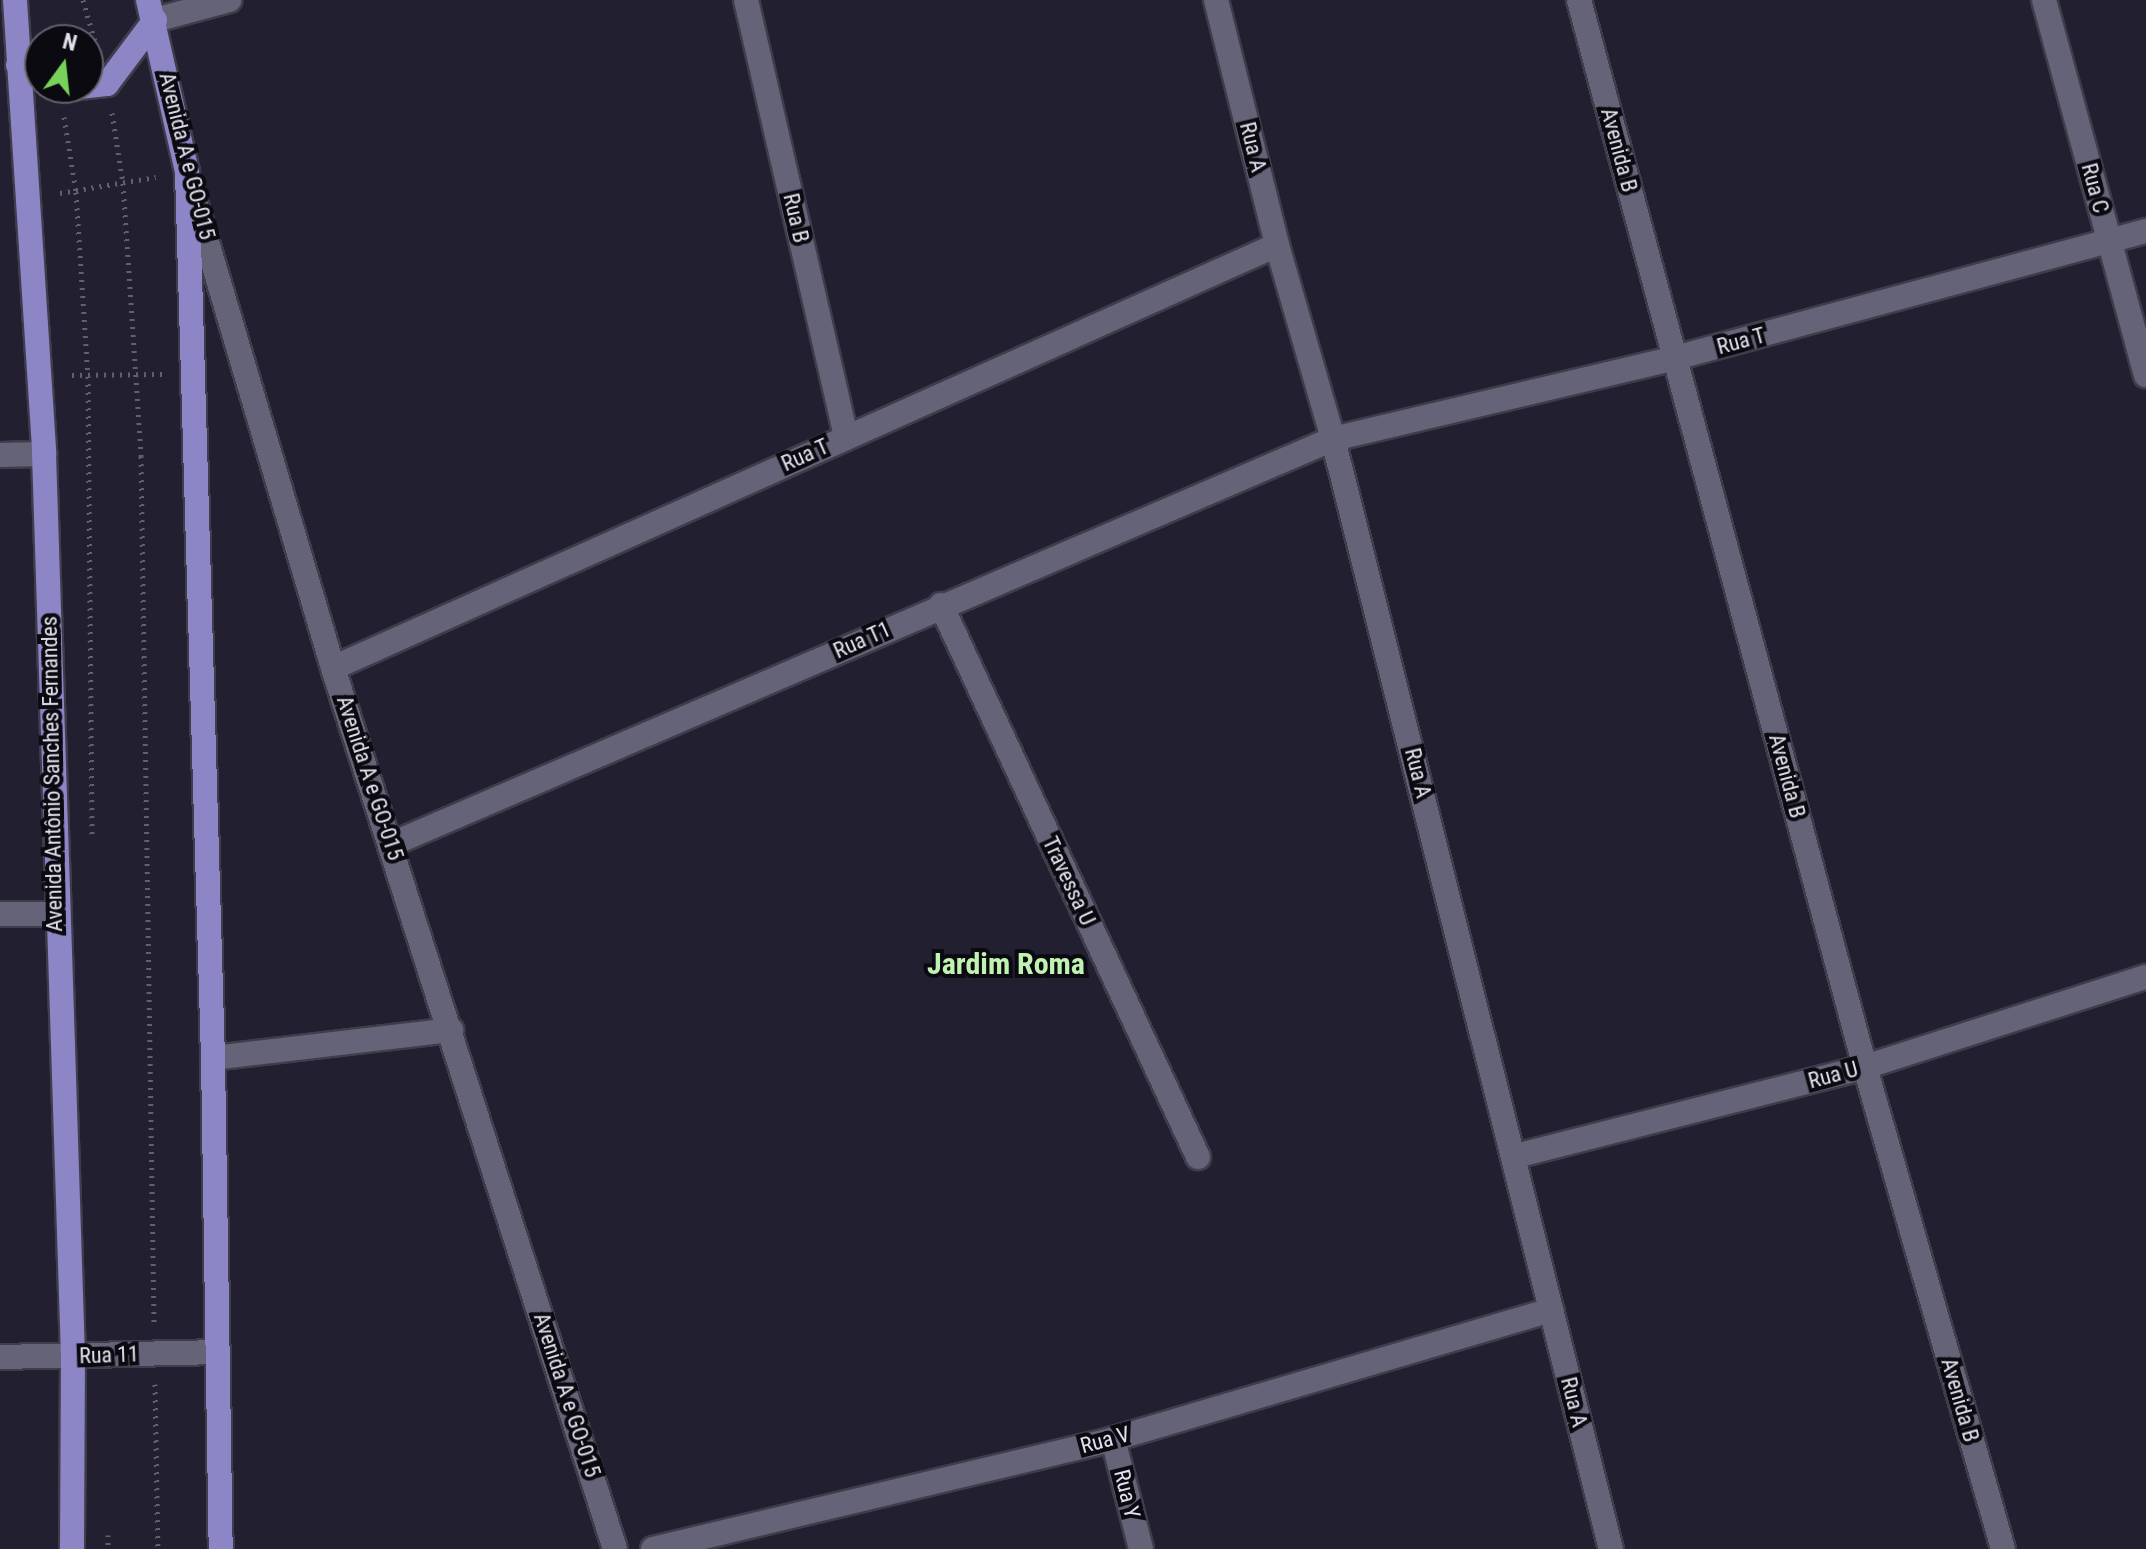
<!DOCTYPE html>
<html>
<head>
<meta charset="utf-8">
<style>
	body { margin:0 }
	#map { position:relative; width:2146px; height:1549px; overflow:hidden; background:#211f30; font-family:"Roboto Condensed",sans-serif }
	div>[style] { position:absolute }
	.path>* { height:5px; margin-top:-2.5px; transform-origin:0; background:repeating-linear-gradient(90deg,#626070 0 2px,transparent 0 8px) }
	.roads { filter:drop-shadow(2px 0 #3f3c4b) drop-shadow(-2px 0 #3f3c4b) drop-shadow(0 2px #3f3c4b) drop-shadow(0 -2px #3f3c4b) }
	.minor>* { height:24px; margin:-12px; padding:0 12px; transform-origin:12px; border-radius:12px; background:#646377 }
	.major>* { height:24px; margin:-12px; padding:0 12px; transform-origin:12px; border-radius:12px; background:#8c85c6 }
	span { translate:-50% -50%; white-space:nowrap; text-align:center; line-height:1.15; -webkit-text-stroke:8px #0b0a11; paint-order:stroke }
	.street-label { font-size:22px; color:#e2e1ed }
	.district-label { font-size:30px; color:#c0f2b2; font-weight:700 }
	.north { position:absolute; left:24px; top:24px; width:80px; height:80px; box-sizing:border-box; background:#0b0a11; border:2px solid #616069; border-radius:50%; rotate:15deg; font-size:22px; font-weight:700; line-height:32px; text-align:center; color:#e2e1ed }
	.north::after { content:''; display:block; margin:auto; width:28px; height:36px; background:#77d259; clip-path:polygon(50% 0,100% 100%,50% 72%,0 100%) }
</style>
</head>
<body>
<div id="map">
	<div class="path">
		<i style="left:83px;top:0;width:47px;rotate:73.9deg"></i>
		<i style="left:112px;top:113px;width:71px;rotate:81.1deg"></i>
		<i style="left:123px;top:183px;width:274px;rotate:86.2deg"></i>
		<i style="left:141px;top:456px;width:866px;rotate:89.14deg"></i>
		<i style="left:64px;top:117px;width:76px;rotate:80.9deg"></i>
		<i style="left:76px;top:192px;width:184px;rotate:86.3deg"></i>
		<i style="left:88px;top:376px;width:461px;rotate:89.5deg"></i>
		<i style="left:60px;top:193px;width:97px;rotate:-9.5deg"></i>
		<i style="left:72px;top:375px;width:90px;rotate:-0.6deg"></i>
		<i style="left:155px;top:1384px;width:165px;rotate:89deg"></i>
		<i style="left:108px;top:1535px;width:14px;rotate:90deg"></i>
	</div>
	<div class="roads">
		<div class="minor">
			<i style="left:746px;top:0;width:448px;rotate:77.1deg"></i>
			<i style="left:1216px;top:0;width:252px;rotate:76deg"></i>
			<i style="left:1277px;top:245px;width:202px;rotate:73.9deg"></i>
			<i style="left:1333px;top:439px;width:1144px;rotate:75.94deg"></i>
			<i style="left:1579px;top:0;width:1105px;rotate:75deg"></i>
			<i style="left:1865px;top:1067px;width:501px;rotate:74.02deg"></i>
			<i style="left:2044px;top:0;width:389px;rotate:74.8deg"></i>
			<i style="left:155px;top:20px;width:77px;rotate:-15.1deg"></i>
			<i style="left:191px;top:188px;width:501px;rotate:73.52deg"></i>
			<i style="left:333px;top:668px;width:925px;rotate:72.25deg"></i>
			<i style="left:0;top:455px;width:44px;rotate:-1.3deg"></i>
			<i style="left:941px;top:605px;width:609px;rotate:65.03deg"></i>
			<i style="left:333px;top:668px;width:1034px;rotate:-24.14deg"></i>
			<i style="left:392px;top:844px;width:1024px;rotate:-23.29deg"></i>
			<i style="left:1333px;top:439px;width:351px;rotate:-13.3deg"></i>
			<i style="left:1675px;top:358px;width:488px;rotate:-15.1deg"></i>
			<i style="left:0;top:914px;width:55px"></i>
			<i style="left:213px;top:1058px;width:240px;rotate:-6.7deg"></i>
			<i style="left:1516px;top:1156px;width:360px;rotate:-14.3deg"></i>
			<i style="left:1865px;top:1067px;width:295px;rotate:-17.8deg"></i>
			<i style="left:0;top:1357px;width:218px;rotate:-1.3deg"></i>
			<i style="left:1113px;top:1439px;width:114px;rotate:75.7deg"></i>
			<i style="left:653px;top:1549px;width:473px;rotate:-13.4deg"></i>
			<i style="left:1113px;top:1439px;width:457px;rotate:-16.4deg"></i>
		</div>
		<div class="major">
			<i style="left:15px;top:0;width:455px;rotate:86.3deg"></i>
			<i style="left:44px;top:454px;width:902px;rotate:88.16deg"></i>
			<i style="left:73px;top:1356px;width:193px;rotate:90.3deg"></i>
			<i style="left:148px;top:0;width:176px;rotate:77.2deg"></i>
			<i style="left:187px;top:172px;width:886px;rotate:88.32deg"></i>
			<i style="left:213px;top:1058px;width:491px;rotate:89.1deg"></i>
			<i style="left:18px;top:65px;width:25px;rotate:29deg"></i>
			<i style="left:70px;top:88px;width:37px;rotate:-6deg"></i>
			<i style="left:107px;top:84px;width:80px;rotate:-53.1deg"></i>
		</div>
	</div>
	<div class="street-label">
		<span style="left:1253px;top:147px;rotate:76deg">Rua A</span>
		<span style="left:1619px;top:150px;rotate:75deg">Avenida B</span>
		<span style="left:187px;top:156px;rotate:76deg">Avenida A e GO-015</span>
		<span style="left:2095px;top:188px;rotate:75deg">Rua C</span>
		<span style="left:796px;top:218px;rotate:77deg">Rua B</span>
		<span style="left:1741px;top:341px;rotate:-15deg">Rua T</span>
		<span style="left:805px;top:455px;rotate:-24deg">Rua T</span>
		<span style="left:862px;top:640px;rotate:-24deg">Rua T1</span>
		<span style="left:1418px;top:773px;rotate:76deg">Rua A</span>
		<span style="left:52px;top:774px;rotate:-91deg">Avenida Antônio Sanches Fernandes</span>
		<span style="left:1787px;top:776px;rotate:75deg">Avenida B</span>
		<span style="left:370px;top:778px;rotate:72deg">Avenida A e GO-015</span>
		<span style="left:1069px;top:881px;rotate:65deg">Travessa U</span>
		<span style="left:1833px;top:1075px;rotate:-15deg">Rua U</span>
		<span style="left:109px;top:1355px;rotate:-2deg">Rua 11</span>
		<span style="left:567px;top:1395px;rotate:72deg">Avenida A e GO-015</span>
		<span style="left:1960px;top:1400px;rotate:74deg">Avenida B</span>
		<span style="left:1574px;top:1402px;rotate:76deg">Rua A</span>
		<span style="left:1105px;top:1440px;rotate:-15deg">Rua V</span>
		<span style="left:1127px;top:1494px;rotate:76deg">Rua Y</span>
	</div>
	<div class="district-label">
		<span style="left:1006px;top:964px">Jardim Roma</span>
	</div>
	<div class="north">N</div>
</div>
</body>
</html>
